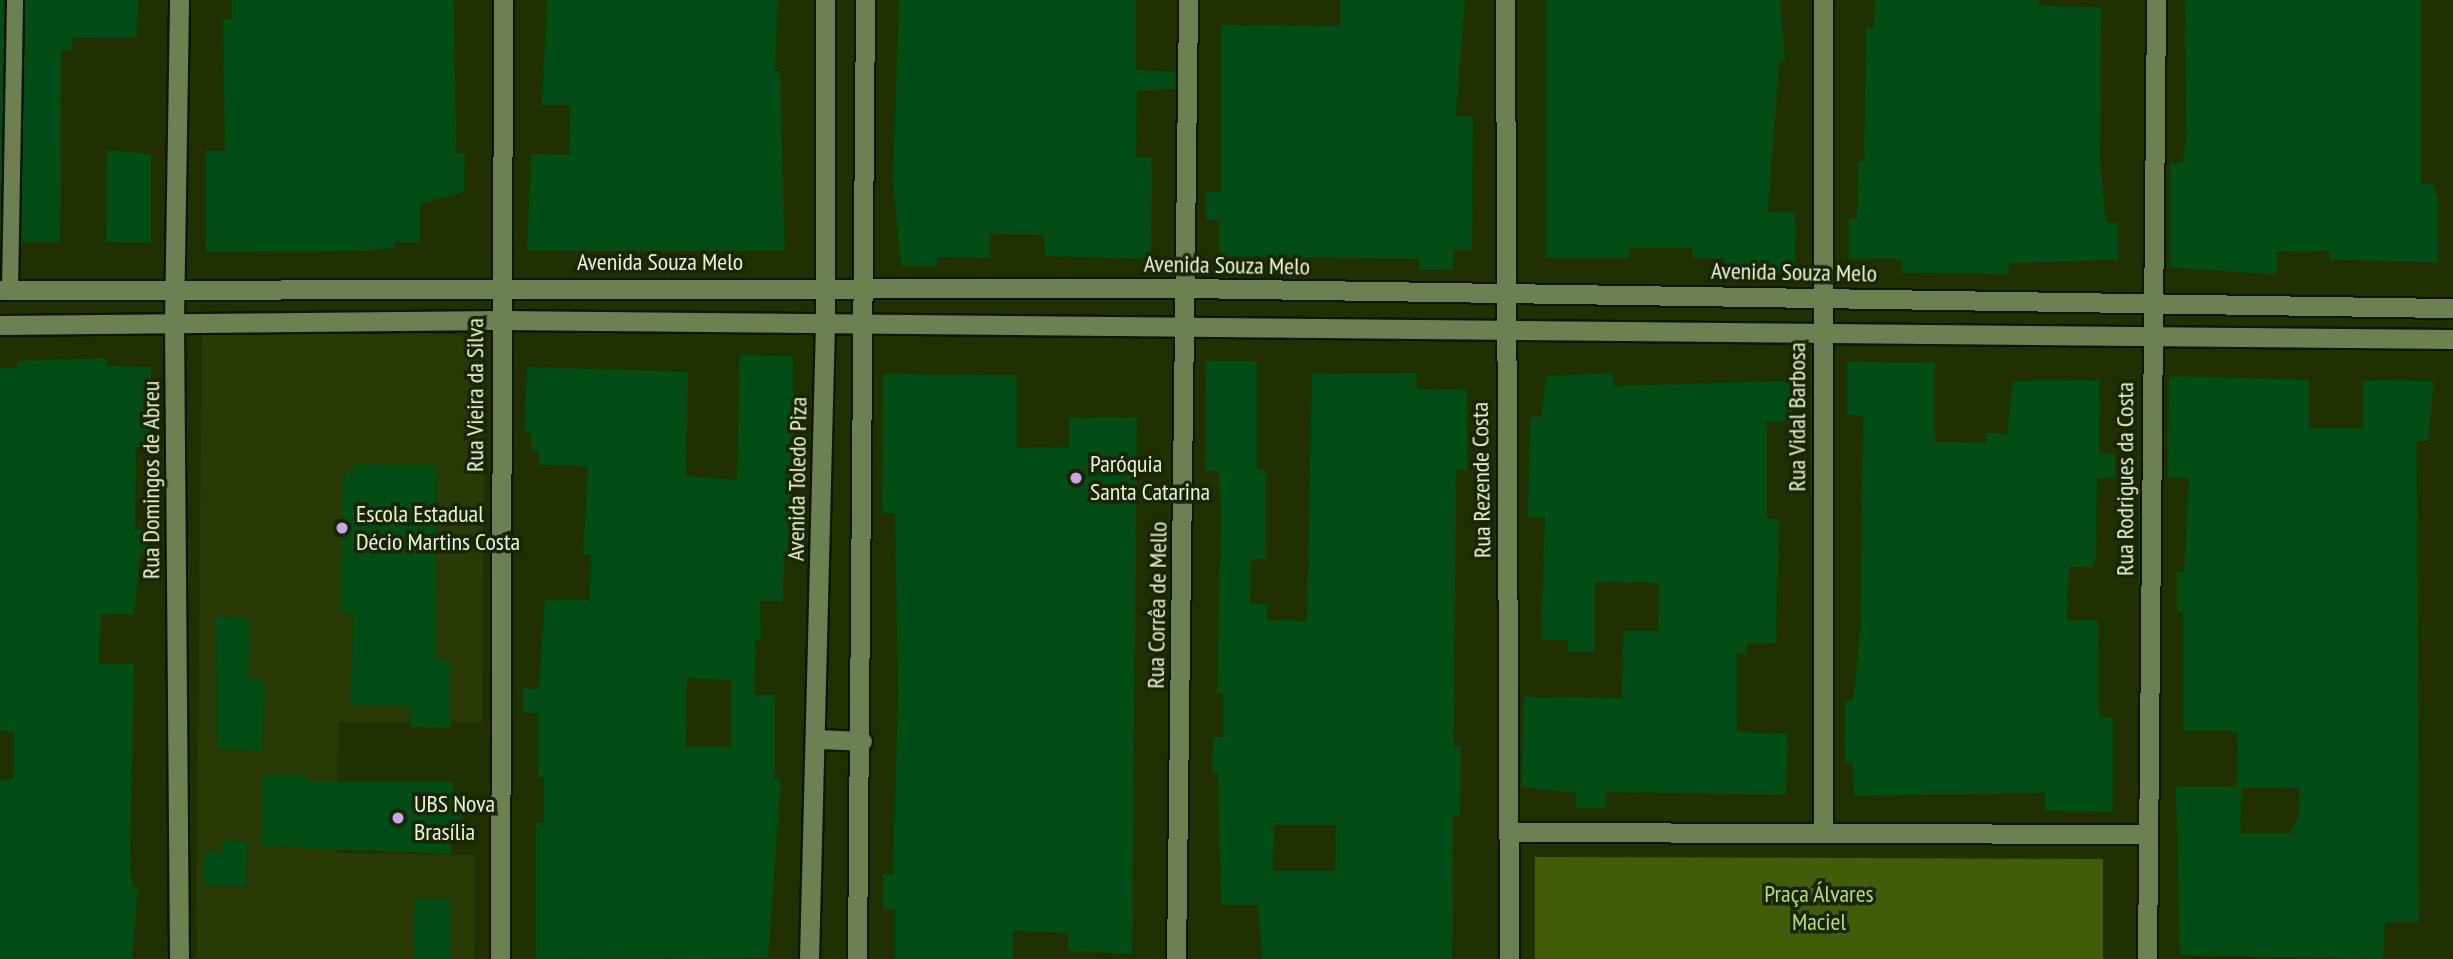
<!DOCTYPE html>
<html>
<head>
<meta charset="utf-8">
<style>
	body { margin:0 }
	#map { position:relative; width:2453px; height:959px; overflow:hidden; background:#213000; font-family:"PT Sans Narrow",sans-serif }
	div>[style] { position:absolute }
	.built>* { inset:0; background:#293a04 }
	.green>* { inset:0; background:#435c07 }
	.building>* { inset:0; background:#014d15 }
	.roads { filter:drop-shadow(2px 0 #0c1600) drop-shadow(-2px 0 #0c1600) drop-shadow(0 2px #0c1600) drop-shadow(0 -2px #0c1600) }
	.service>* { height:16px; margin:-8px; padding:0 8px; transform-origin:8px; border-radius:8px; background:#6d8051 }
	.minor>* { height:19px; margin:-9.5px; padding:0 9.5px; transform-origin:9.5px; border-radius:9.5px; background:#6d8051 }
	.tertiary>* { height:19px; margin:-9.5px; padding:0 9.5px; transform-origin:9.5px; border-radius:9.5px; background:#6d8051 }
	.dots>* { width:19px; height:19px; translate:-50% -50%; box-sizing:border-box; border:4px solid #192503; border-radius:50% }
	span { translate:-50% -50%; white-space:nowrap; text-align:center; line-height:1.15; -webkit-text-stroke:7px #192503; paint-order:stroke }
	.street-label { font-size:24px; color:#e8f4da }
	.poi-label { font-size:24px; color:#e8f4da }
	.left { translate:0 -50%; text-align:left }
	.park-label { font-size:24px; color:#b6de74 }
</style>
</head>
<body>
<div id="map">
	<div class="built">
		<i style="clip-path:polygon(202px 332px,485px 335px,482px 723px,338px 722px,337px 853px,475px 855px,474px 959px,196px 959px)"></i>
	</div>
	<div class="green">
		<i style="clip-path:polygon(1535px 857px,2103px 859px,2103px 959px,1535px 959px)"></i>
	</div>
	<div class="building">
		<i style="clip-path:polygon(0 0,4px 0,0 242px)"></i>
		<i style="clip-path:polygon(25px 0,138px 0,137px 38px,72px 38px,72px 50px,61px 50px,60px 242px,21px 242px)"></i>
		<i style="clip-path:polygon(232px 0,454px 0,456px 153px,465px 153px,464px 192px,420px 204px,420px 243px,394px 242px,394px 248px,366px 251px,206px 252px,206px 151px,225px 151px,223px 19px,232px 19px)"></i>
		<i style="clip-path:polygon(547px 0,778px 0,775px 71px,780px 71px,785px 251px,527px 251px,531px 154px,569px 155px,570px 105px,542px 105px)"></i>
		<i style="clip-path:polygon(899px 0,1136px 0,1136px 70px,1175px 72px,1175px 89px,1137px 91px,1136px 157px,1152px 157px,1151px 259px,1044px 256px,1045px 235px,990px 234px,990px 258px,937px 257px,937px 266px,901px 266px,893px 181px)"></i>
		<i style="clip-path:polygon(1340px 0,1465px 0,1456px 116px,1473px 116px,1472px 250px,1453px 250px,1453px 270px,1419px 270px,1419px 259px,1219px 256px,1219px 220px,1206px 220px,1206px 192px,1221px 192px,1221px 25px,1340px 26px)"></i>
		<i style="clip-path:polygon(1546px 0,1780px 0,1785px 61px,1779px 61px,1768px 212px,1796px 213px,1795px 273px,1724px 273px,1724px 258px,1692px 258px,1692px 248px,1630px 248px,1629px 258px,1546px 258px)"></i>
		<i style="clip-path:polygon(1875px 0,2039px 0,2039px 6px,2101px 7px,2100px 162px,2106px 222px,2118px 223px,2118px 260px,2009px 263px,2009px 274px,1902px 273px,1902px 259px,1849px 259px,1849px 219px,1857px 219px,1858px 162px,1864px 162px,1866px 27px,1874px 27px)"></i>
		<i style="clip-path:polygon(2185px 0,2421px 0,2421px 184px,2433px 184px,2438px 199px,2438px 262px,2330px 260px,2330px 251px,2277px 252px,2277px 275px,2170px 267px,2170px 163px,2182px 163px,2186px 142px)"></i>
		<i style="clip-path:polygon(107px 150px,151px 154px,151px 243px,106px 242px)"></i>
		<i style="clip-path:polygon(evenodd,740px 355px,793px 356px,793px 556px,784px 556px,783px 601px,760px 601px,761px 639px,756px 640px,754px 695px,775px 695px,775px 780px,781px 780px,768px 958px,536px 959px,536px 822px,544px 823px,544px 778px,538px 777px,538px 713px,523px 713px,523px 689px,539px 689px,545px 600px,590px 600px,591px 555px,583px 555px,588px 466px,538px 465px,539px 451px,531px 451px,531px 433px,525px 433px,527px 367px,688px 372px,686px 476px,737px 480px,740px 355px,687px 678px,731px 680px,731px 747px,686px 747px,687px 678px)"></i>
		<i style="clip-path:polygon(106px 358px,106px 366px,151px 367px,150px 447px,136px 447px,135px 530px,150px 530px,150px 555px,140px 555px,134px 615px,101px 614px,99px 664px,134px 664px,130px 866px,133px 887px,138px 887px,132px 959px,0 959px,0 781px,14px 777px,14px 731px,0 731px,0 368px,17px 368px,17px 361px)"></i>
		<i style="clip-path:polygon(evenodd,1206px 361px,1257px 361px,1257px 470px,1266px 470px,1266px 559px,1251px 559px,1250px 604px,1267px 604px,1267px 620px,1307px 621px,1312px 374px,1417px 373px,1417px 389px,1467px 390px,1468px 470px,1456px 470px,1454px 746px,1461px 746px,1460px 816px,1453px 815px,1452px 959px,1262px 959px,1258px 905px,1221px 905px,1218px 773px,1212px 773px,1213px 737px,1223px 737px,1223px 693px,1217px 693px,1221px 515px,1219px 471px,1205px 471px,1206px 361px,1274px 825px,1336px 825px,1335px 871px,1273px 871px,1274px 825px)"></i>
		<i style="clip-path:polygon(1847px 362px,1935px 363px,1935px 442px,1986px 443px,1986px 433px,2007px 434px,2013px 381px,2100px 380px,2099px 453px,2115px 454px,2116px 478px,2097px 478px,2096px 556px,2093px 567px,2069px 567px,2067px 620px,2098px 620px,2099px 717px,2113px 717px,2113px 812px,2045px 811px,2045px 793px,1854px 796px,1853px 763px,1844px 763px,1845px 701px,1853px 701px,1860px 635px,1863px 416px,1847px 415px)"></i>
		<i style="clip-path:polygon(1613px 373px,1613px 386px,1793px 381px,1793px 422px,1767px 422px,1767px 519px,1779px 519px,1776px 644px,1747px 643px,1746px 654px,1737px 654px,1737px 732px,1788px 734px,1786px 795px,1606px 792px,1606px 808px,1576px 808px,1576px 793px,1521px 787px,1524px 697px,1622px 698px,1623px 631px,1658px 631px,1659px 583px,1595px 582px,1595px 652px,1568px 652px,1568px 641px,1541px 639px,1545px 518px,1528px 518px,1530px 417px,1541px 417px,1546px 376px)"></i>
		<i style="clip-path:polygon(883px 374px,1017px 375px,1017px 448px,1069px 447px,1069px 418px,1137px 417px,1132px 954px,1068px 951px,1068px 933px,1013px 931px,1013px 959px,895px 959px,895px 909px,883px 909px,883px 874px,893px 874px,898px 693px,895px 513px,882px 513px)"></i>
		<i style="clip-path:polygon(evenodd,2169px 376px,2309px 380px,2309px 428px,2363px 428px,2363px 380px,2434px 381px,2428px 441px,2417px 441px,2419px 922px,2385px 922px,2383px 959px,2180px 955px,2176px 787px,2237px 787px,2238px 731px,2183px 731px,2183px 612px,2177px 612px,2177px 572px,2184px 572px,2189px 478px,2168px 478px,2169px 376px,2242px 788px,2300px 788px,2299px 816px,2290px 833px,2240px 833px,2242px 788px)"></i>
		<i style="clip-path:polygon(353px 464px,437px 465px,436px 660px,450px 661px,450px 728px,410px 727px,411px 706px,351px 705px,353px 614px,341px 613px,341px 559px,343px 472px,353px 472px)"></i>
		<i style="clip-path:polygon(216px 617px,250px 618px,248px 678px,265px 679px,262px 752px,217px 748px)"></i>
		<i style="clip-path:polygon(262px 775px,307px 776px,307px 782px,453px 782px,453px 801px,461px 801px,461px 835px,451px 835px,451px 854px,261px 846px)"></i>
		<i style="clip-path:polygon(222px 841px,248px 841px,246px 886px,203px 885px,203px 853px,222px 854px)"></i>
		<i style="clip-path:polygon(415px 899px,451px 899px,451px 959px,415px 959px)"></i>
	</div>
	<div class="roads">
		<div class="service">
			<i style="left:10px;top:290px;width:290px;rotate:-89deg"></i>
		</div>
		<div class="minor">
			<i style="left:1505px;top:0;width:959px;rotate:89.76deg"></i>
			<i style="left:1510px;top:832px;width:638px;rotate:0.18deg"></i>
			<i style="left:1823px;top:833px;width:833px;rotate:-90deg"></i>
			<i style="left:179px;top:959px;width:637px;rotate:-90.45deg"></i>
			<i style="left:174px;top:322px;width:322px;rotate:-89.1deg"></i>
			<i style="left:500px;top:959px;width:959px;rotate:-89.82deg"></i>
			<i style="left:1176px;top:959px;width:959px;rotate:-89.28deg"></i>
			<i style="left:2147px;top:959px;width:959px;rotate:-89.46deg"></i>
		</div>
		<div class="tertiary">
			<i style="left:0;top:290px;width:1187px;rotate:-0.1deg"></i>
			<i style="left:1187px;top:288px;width:1266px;rotate:0.91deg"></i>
			<i style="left:0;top:325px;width:500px;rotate:-0.57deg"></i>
			<i style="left:500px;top:320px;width:1953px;rotate:0.56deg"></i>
			<i style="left:817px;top:739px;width:45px;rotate:2.5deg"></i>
			<i style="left:809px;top:959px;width:635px;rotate:-88.56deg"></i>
			<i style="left:825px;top:324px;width:324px;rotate:-90deg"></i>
			<i style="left:857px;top:959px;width:959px;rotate:-89.52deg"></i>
		</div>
	</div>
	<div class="dots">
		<i style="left:1076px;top:478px;background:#c9a5ee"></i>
		<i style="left:342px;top:528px;background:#c9a5ee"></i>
		<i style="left:398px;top:818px;background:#c9a5ee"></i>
	</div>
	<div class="street-label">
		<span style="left:660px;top:262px">Avenida Souza Melo</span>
		<span style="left:1227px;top:265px;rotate:1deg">Avenida Souza Melo</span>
		<span style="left:1794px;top:272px;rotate:1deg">Avenida Souza Melo</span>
		<span style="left:475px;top:395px;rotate:-90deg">Rua Vieira da Silva</span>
		<span style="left:1797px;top:417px;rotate:-90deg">Rua Vidal Barbosa</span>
		<span style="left:797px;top:479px;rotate:-89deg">Avenida Toledo Piza</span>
		<span style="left:2125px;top:479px;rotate:-90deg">Rua Rodrigues da Costa</span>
		<span style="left:151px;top:480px;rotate:-90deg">Rua Domingos de Abreu</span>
		<span style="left:1481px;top:480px;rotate:-91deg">Rua Rezende Costa</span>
		<span style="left:1157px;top:605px;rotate:-89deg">Rua Corrêa de Mello</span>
	</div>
	<div class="poi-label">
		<span class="left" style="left:1090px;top:478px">Paróquia<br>Santa Catarina</span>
		<span class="left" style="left:356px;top:528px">Escola Estadual<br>Décio Martins Costa</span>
		<span class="left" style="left:414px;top:818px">UBS Nova<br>Brasília</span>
	</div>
	<div class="park-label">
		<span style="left:1819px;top:908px">Praça Álvares<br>Maciel</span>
	</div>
</div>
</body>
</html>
